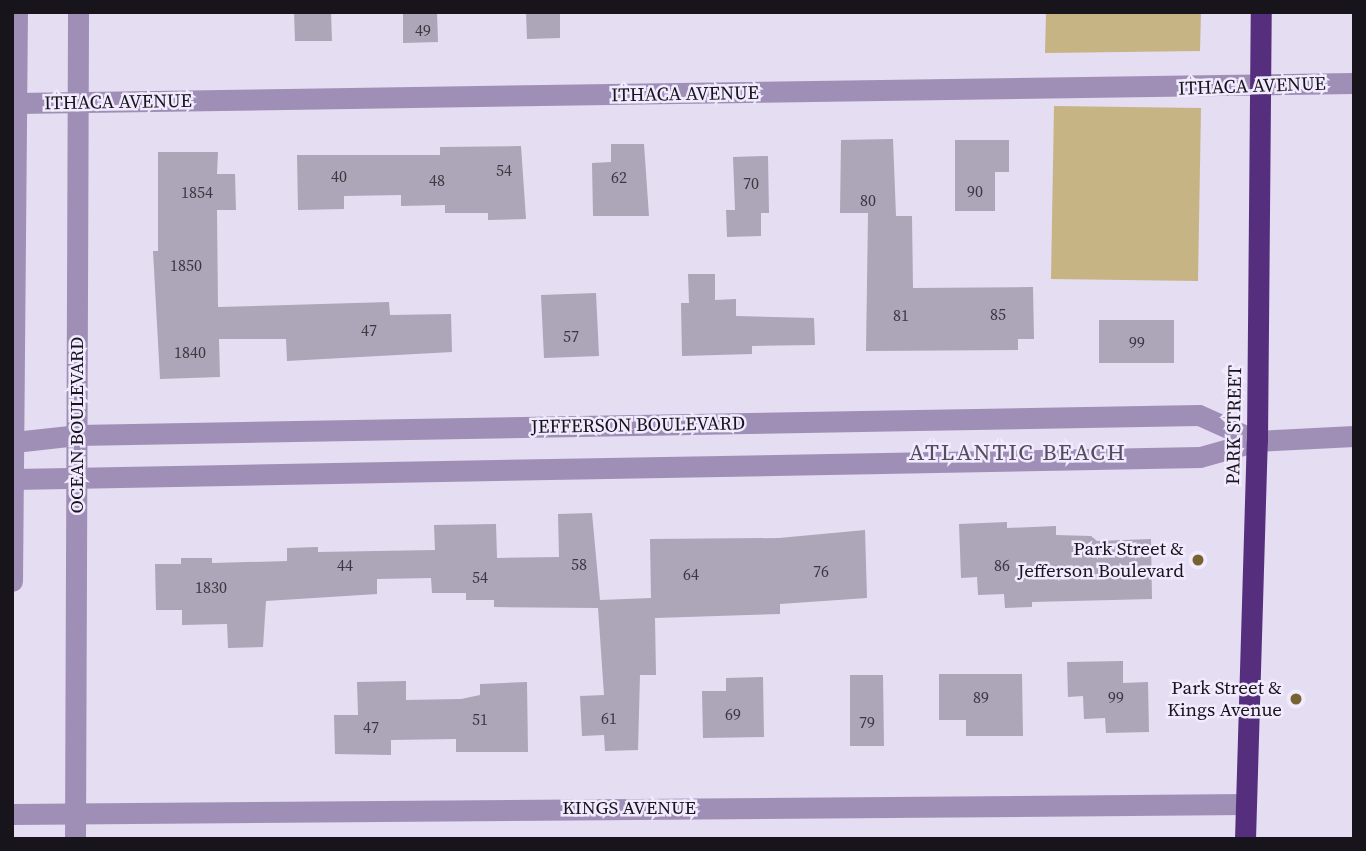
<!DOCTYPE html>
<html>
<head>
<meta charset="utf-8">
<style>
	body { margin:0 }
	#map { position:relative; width:1366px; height:851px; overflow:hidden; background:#e5ddf1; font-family:"Source Serif 4",serif }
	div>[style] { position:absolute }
	.green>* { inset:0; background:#c6b485 }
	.building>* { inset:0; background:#ada5b8 }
	.street>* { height:21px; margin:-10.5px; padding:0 10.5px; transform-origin:10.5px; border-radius:10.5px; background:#9f8fb6 }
	.highway>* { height:21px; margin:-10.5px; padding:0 10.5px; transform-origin:10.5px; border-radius:10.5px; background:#552f7e }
	.dots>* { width:19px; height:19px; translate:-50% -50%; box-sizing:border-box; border:4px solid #f2eafe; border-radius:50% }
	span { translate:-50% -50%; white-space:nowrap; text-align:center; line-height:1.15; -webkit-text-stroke:5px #f2eafe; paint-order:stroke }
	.number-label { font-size:16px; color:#3c3842 }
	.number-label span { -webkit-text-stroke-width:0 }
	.street-label { font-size:19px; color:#17141b }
	.poi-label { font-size:19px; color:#17141b }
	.right { translate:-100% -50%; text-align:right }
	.quarter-label { font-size:23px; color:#534c5c; letter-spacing:2px }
	.frame { position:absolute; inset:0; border:14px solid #17141b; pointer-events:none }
</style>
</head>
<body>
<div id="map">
	<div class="green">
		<i style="clip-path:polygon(1046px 12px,1201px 12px,1200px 51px,1045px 53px)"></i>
		<i style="clip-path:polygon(1054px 106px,1201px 108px,1198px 281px,1051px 279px)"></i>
	</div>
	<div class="building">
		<i style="clip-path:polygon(294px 12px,331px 12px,332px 41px,295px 41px)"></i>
		<i style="clip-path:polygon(403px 12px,437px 12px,438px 42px,403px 43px)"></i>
		<i style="clip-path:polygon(526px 12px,560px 12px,560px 38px,527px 39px)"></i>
		<i style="clip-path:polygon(893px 139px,896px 216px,912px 216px,913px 288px,1033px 287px,1034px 339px,1018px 339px,1018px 350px,866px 351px,868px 213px,840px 213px,841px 140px)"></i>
		<i style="clip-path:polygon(955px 140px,1009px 140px,1009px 172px,995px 172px,995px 211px,955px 211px)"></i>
		<i style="clip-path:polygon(611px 144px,644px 144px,649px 216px,593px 216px,592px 163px,611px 162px)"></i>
		<i style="clip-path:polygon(521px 146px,526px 219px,488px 220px,488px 213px,445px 213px,445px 205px,401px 206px,401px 195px,344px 196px,344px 209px,298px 210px,297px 155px,440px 155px,440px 147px)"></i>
		<i style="clip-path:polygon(158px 152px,218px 152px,217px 174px,235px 174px,236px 210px,217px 210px,218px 307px,389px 302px,390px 315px,451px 314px,452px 352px,287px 361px,286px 339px,219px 339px,220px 377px,160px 379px,153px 251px,158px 251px)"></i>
		<i style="clip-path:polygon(768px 156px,769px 213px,761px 213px,761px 236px,727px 237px,726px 210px,735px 210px,733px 157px)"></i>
		<i style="clip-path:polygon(688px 274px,715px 274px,715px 300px,736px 299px,736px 316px,814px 318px,815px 345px,752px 346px,752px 354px,682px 356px,681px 303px,689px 303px)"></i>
		<i style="clip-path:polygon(596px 293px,599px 356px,544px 358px,541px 295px)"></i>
		<i style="clip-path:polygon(1099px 320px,1174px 320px,1174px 363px,1099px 363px)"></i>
		<i style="clip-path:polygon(592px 513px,600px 600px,651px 598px,650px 539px,779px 538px,865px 530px,867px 598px,780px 604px,780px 614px,655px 618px,656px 675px,640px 675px,638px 750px,605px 751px,604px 735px,582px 736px,580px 696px,604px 695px,598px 608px,494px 607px,494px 600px,466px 600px,466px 593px,432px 593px,431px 578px,377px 579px,377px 594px,266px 601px,263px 647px,228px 648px,227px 624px,182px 625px,182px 610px,156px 610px,155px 564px,181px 564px,181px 558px,212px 558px,212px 563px,287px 561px,287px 548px,318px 547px,318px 552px,435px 550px,434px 525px,496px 524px,497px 558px,559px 557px,558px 514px)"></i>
		<i style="clip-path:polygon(1007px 522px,1007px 528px,1056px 526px,1056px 535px,1091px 536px,1097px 541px,1151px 539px,1152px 599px,1032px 602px,1032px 607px,1005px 608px,1004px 594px,978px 595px,977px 577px,961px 578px,959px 524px)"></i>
		<i style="clip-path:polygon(1123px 661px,1123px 683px,1148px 682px,1149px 732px,1106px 733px,1105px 718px,1084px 719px,1083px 696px,1068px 697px,1067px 662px)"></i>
		<i style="clip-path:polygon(939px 674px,1022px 674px,1023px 736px,966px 736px,966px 720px,939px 720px)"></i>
		<i style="clip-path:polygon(850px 675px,883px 675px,884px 746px,850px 746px)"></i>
		<i style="clip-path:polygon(763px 677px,764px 737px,703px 738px,702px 691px,726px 691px,726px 678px)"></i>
		<i style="clip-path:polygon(406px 681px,406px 700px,461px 699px,480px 695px,480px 684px,527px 682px,528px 752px,456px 752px,456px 739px,391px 740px,391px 755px,335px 754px,334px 715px,358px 715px,357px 682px)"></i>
	</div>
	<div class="street">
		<i style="left:16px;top:103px;width:1338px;rotate:-0.86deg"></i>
		<i style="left:14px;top:442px;width:63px;rotate:-6.3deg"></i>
		<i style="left:77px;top:435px;width:1122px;rotate:-1.02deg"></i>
		<i style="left:1199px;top:415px;width:64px;rotate:24.1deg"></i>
		<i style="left:14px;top:479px;width:1186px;rotate:-1.06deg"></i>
		<i style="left:1200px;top:457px;width:59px;rotate:-15.7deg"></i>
		<i style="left:1257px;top:441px;width:97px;rotate:-3deg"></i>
		<i style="left:12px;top:581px;width:569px;rotate:-89.5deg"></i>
		<i style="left:12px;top:814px;width:1234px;rotate:-0.46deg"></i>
		<i style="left:75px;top:839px;width:827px;rotate:-89.79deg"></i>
	</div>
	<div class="highway">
		<i style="left:1245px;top:839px;width:398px;rotate:-88.3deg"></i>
		<i style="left:1257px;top:441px;width:429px;rotate:-89.5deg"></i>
	</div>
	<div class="dots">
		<i style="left:1198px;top:560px;background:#756331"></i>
		<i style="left:1296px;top:699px;background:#756331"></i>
	</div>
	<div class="number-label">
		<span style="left:423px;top:30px">49</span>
		<span style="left:504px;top:170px">54</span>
		<span style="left:339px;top:176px">40</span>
		<span style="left:619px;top:177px">62</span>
		<span style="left:437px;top:180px">48</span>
		<span style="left:751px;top:183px">70</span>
		<span style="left:975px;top:191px">90</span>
		<span style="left:197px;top:192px">1854</span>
		<span style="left:868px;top:200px">80</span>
		<span style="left:186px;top:265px">1850</span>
		<span style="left:998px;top:314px">85</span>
		<span style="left:901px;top:315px">81</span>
		<span style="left:369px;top:330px">47</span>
		<span style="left:571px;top:336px">57</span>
		<span style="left:1137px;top:342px">99</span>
		<span style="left:190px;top:352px">1840</span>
		<span style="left:579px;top:564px">58</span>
		<span style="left:345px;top:565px">44</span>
		<span style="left:1002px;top:565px">86</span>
		<span style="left:821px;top:571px">76</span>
		<span style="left:691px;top:574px">64</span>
		<span style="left:480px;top:577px">54</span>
		<span style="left:211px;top:587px">1830</span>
		<span style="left:981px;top:697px">89</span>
		<span style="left:1116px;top:697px">99</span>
		<span style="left:733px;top:714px">69</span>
		<span style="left:609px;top:718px">61</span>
		<span style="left:480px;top:719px">51</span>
		<span style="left:867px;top:722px">79</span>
		<span style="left:371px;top:727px">47</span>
	</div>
	<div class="street-label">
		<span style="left:1252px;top:86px;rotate:-2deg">ITHACA AVENUE</span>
		<span style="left:685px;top:94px;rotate:-1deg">ITHACA AVENUE</span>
		<span style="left:118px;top:102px;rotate:-1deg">ITHACA AVENUE</span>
		<span style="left:77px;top:425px;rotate:-90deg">OCEAN BOULEVARD</span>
		<span style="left:638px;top:425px;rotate:-1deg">JEFFERSON BOULEVARD</span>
		<span style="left:1234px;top:425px;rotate:-89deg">PARK STREET</span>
		<span style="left:629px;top:808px">KINGS AVENUE</span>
	</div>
	<div class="poi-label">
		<span class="right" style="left:1184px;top:560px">Park Street &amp;<br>Jefferson Boulevard</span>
		<span class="right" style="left:1282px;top:699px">Park Street &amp;<br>Kings Avenue</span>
	</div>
	<div class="quarter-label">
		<span style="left:1018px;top:452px">ATLANTIC BEACH</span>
	</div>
	<div class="frame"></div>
</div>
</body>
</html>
